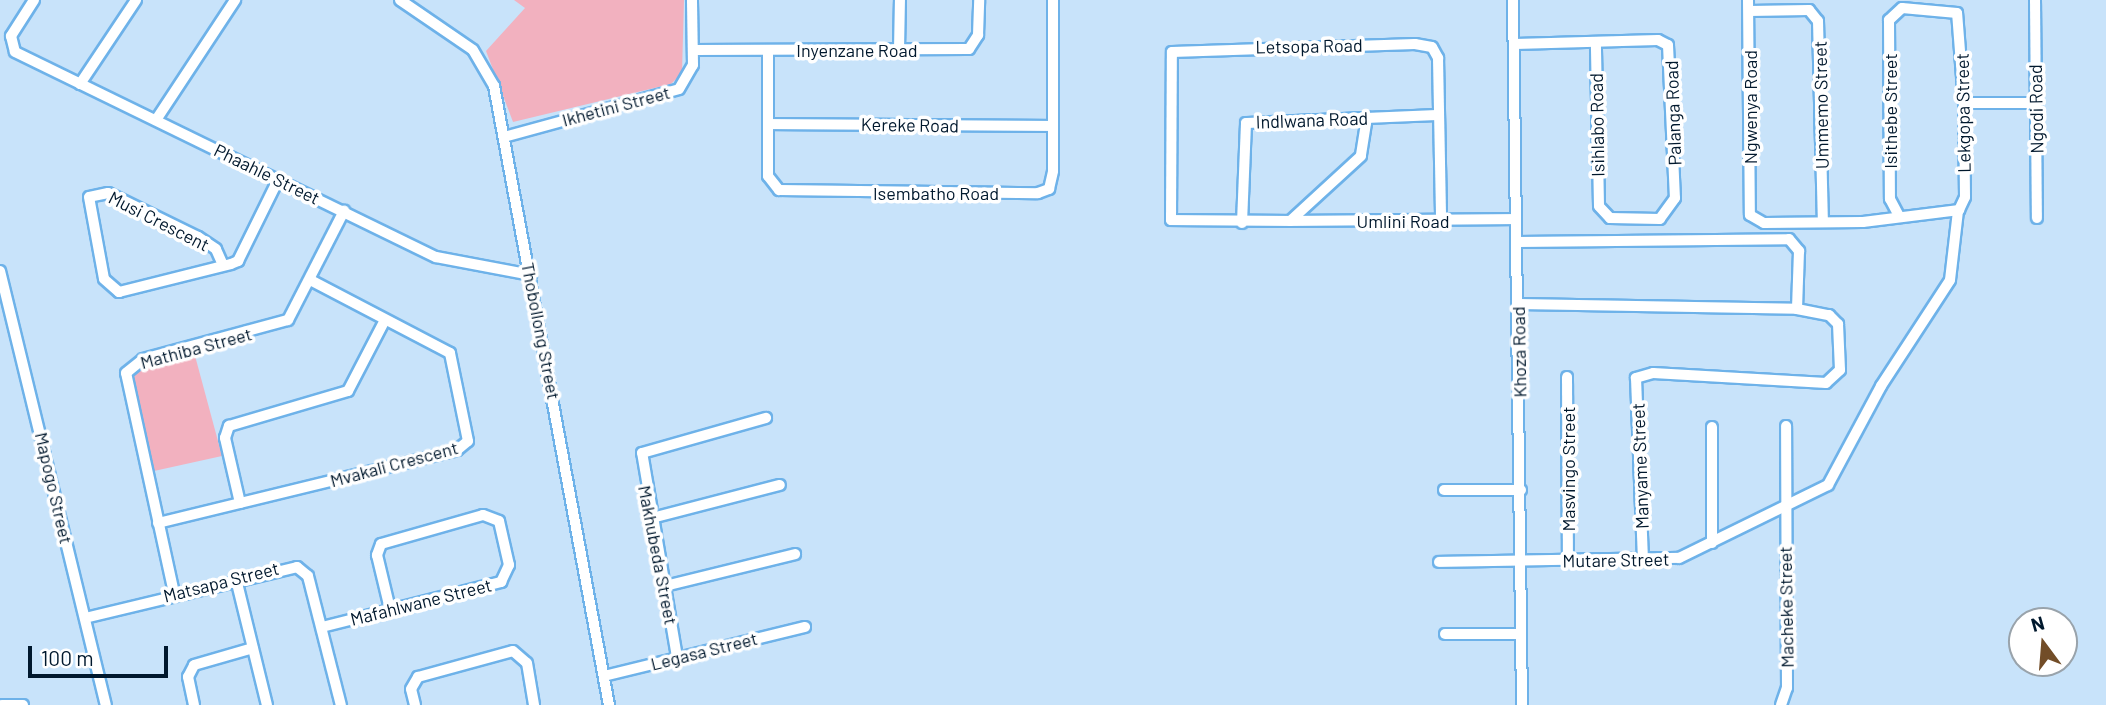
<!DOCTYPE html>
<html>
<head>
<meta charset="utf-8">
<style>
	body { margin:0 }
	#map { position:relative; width:2106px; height:705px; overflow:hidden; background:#c8e3fa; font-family:Barlow,sans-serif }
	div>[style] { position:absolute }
	.green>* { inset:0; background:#f2b1bf }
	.roads { filter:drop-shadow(2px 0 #6eb2e9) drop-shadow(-2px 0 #6eb2e9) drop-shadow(0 2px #6eb2e9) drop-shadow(0 -2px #6eb2e9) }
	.minor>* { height:10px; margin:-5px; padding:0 5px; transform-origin:5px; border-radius:5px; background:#fff }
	span { translate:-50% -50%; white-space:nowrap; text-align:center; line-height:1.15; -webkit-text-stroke:7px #fff; paint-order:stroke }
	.street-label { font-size:18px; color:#00182d }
	.north { position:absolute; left:2008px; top:607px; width:70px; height:70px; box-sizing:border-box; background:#fff; border:2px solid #99a3ab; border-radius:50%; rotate:344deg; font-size:19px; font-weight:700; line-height:28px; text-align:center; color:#00182d }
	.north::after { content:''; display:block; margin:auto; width:24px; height:32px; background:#724d28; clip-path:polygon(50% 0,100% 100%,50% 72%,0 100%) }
	.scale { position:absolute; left:28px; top:646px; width:140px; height:32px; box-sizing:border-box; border:4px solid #00182d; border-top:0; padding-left:9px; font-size:21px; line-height:24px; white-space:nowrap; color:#00182d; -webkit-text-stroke:5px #fff; paint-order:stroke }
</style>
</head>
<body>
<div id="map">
	<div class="green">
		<i style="clip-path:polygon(514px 0,684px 0,682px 73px,671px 84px,513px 122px,486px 51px,525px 8px)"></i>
		<i style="clip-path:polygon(194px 352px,222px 456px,154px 471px,131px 374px,140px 365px)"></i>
	</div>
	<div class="roads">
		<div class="minor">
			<i style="left:34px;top:0;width:43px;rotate:122.6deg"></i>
			<i style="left:11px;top:36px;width:16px;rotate:76deg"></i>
			<i style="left:15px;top:52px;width:468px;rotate:26deg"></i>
			<i style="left:436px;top:257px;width:97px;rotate:10.7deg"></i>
			<i style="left:400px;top:0;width:88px;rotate:34.4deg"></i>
			<i style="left:473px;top:50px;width:42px;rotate:59.7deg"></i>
			<i style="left:494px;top:86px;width:630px;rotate:79.48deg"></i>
			<i style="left:1513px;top:0;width:705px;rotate:89.27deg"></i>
			<i style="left:1748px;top:0;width:215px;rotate:89.5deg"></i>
			<i style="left:1750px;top:215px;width:16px;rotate:30deg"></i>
			<i style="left:1764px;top:223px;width:99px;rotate:-0.6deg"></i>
			<i style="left:1863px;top:222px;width:97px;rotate:-7.1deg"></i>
			<i style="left:1959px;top:210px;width:14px;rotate:-65deg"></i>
			<i style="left:1965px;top:197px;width:94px;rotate:-90.6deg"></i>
			<i style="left:1964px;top:103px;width:90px;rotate:-94.4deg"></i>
			<i style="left:1957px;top:13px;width:55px;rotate:-174.8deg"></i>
			<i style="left:1902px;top:8px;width:18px;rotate:137deg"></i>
			<i style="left:1889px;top:20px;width:179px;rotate:89.7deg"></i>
			<i style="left:1890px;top:199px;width:17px;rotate:62deg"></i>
			<i style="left:2035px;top:0;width:218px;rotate:89.5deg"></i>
			<i style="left:1749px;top:11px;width:60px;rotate:-1deg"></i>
			<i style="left:1809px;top:10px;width:14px;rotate:51deg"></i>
			<i style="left:1818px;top:21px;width:201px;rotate:88.6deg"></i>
			<i style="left:1515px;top:44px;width:143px;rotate:-1.6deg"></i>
			<i style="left:1658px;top:40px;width:11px;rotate:27deg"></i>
			<i style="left:1668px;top:45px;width:153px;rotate:87.4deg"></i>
			<i style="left:1675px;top:198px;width:26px;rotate:126deg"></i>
			<i style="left:1660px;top:219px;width:50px;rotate:-178.9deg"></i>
			<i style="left:1610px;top:218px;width:16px;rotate:-133deg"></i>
			<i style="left:1599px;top:206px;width:163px;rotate:-91.1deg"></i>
			<i style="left:693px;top:50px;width:276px;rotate:-0.2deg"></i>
			<i style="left:969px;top:49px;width:17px;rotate:-57deg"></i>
			<i style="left:978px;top:35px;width:35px;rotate:-88deg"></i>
			<i style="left:768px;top:50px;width:126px;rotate:90deg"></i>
			<i style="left:768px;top:176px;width:18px;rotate:52deg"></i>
			<i style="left:779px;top:190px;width:259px;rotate:0.7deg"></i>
			<i style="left:1038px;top:193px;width:12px;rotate:-20deg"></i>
			<i style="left:1049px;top:189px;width:18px;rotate:-77deg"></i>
			<i style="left:1053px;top:171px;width:171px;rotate:-90deg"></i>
			<i style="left:899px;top:50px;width:50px;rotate:-88.9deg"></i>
			<i style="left:80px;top:84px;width:101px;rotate:-56.3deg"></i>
			<i style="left:1964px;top:103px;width:73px"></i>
			<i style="left:1367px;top:117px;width:39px;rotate:99deg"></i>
			<i style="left:1361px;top:156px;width:96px;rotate:137.5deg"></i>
			<i style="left:1290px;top:221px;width:119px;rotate:-179.5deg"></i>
			<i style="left:1171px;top:220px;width:168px;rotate:-89.7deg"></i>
			<i style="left:1172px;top:52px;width:243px;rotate:-1.9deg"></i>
			<i style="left:1415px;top:44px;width:17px;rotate:10deg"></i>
			<i style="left:1432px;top:47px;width:13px;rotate:61deg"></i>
			<i style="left:1438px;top:58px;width:163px;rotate:88.9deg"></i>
			<i style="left:156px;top:120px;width:144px;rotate:-56.6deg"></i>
			<i style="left:768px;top:124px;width:284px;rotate:0.4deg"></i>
			<i style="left:504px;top:137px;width:181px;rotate:-15.3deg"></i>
			<i style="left:679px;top:89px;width:28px;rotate:-60deg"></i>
			<i style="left:693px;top:65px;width:65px;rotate:-90.9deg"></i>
			<i style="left:1290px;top:221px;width:226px;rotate:-0.5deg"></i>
			<i style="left:1242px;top:223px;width:100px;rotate:-87.7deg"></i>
			<i style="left:1246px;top:123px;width:192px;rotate:-2.4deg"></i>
			<i style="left:1518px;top:242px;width:271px;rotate:-0.6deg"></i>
			<i style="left:1789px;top:239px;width:16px;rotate:50deg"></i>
			<i style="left:1799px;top:251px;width:58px;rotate:92deg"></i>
			<i style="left:223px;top:265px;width:17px;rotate:-114deg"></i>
			<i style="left:216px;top:249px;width:22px;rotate:-146deg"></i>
			<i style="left:198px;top:237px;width:100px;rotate:-153.9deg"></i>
			<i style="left:108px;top:193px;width:19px;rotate:168deg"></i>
			<i style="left:89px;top:197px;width:83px;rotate:79.6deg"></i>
			<i style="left:104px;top:279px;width:20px;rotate:41deg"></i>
			<i style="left:119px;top:292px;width:115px;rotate:-14deg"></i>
			<i style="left:231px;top:264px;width:8px;rotate:-23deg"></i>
			<i style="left:238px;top:261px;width:90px;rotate:-63.7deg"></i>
			<i style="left:0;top:271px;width:447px;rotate:76.3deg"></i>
			<i style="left:1519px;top:304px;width:278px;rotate:1deg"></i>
			<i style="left:1797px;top:309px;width:33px;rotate:11deg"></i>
			<i style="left:1829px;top:315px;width:13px;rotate:45deg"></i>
			<i style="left:1838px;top:324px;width:46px;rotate:87.5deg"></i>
			<i style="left:1840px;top:370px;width:19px;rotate:137deg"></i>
			<i style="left:1826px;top:383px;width:173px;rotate:-176.7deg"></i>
			<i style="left:1653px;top:373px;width:18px;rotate:164deg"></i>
			<i style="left:1636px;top:378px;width:182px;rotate:87.8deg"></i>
			<i style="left:1567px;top:377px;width:184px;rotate:89.7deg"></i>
			<i style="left:1444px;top:490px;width:77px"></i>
			<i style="left:240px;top:503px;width:67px;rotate:-103deg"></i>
			<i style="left:225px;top:438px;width:13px;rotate:-72deg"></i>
			<i style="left:229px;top:426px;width:124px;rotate:-16.4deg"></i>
			<i style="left:348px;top:391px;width:80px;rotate:-62.5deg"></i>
			<i style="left:652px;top:518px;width:132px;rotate:-14.5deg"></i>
			<i style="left:158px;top:523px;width:308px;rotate:-13.7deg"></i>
			<i style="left:457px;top:450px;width:14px;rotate:-39deg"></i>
			<i style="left:468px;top:441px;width:90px;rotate:-101.6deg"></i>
			<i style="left:450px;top:353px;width:156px;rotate:-152.4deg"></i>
			<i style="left:1712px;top:543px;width:116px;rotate:-90deg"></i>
			<i style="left:1439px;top:562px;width:240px;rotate:-1deg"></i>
			<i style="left:1679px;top:558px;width:166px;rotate:-26.1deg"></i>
			<i style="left:1828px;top:485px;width:112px;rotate:-61.8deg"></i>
			<i style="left:1881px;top:386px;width:126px;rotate:-56.9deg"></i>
			<i style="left:1950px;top:280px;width:69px;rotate:-83.4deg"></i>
			<i style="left:236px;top:579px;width:130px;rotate:76.2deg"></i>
			<i style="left:665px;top:586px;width:134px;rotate:-13.8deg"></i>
			<i style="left:174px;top:593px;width:225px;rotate:-102.3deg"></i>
			<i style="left:126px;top:373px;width:22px;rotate:-39deg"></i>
			<i style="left:143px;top:359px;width:150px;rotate:-15.1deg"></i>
			<i style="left:288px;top:320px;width:123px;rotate:-62.8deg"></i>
			<i style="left:85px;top:618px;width:218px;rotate:-13.5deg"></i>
			<i style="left:297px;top:567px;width:14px;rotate:39deg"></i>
			<i style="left:308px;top:576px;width:133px;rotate:75.7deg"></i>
			<i style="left:322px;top:627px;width:185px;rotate:-14.1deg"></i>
			<i style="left:501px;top:582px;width:19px;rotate:-65deg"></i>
			<i style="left:509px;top:565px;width:45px;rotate:-102.8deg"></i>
			<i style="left:499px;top:521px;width:17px;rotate:-159deg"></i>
			<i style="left:483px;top:515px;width:106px;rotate:164.1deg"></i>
			<i style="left:381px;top:544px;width:12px;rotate:110deg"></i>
			<i style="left:377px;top:555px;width:56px;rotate:76.5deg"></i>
			<i style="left:1445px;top:634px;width:76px"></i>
			<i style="left:677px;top:657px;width:207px;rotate:-99.7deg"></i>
			<i style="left:642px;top:453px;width:129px;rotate:-15.8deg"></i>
			<i style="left:604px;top:676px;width:207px;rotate:-13.7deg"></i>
			<i style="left:2px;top:705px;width:21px"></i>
			<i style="left:194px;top:705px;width:29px;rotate:-102deg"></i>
			<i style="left:188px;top:677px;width:13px;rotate:-63deg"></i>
			<i style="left:194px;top:665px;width:61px;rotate:-16.1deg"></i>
			<i style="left:415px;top:705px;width:16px;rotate:-104deg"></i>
			<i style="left:411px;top:689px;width:14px;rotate:-60deg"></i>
			<i style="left:418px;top:677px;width:98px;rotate:-15.3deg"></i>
			<i style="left:513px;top:651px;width:18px;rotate:41deg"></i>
			<i style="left:527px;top:663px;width:43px;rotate:80.5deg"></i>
			<i style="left:1781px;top:705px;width:18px;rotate:-71deg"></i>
			<i style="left:1787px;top:688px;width:262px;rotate:-90.2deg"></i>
		</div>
	</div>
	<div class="street-label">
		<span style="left:1309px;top:46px;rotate:-1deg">Letsopa Road</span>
		<span style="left:857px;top:50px">Inyenzane Road</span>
		<span style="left:1821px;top:105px;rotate:-91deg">Ummemo Street</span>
		<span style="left:616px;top:106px;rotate:-15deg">Ikhetini Street</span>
		<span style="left:1750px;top:107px;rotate:-90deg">Ngwenya Road</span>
		<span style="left:2036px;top:109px;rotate:-91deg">Ngodi Road</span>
		<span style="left:1890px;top:111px;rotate:-90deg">Isithebe Street</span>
		<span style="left:1673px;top:113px;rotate:-92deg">Palanga Road</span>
		<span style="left:1963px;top:113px;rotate:-91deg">Lekgopa Street</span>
		<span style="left:1312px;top:120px;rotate:-2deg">Indlwana Road</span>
		<span style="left:910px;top:125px;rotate:1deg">Kereke Road</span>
		<span style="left:1597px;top:125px;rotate:-91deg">Isihlabo Road</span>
		<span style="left:267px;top:174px;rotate:26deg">Phaahle Street</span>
		<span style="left:936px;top:193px">Isembatho Road</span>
		<span style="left:159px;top:221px;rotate:27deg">Musi Crescent</span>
		<span style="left:1403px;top:221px">Umlini Road</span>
		<span style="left:541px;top:331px;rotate:79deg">Thobollong Street</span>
		<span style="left:196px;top:348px;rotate:-15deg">Mathiba Street</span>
		<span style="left:1519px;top:352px;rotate:-91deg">Khoza Road</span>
		<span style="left:394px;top:464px;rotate:-15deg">Mvakali Crescent</span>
		<span style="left:1640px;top:466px;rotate:-92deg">Manyame Street</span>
		<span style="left:1568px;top:469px;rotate:-90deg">Masvingo Street</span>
		<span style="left:54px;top:488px;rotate:77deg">Mapogo Street</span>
		<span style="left:658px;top:555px;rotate:79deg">Makhubeda Street</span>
		<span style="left:1616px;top:560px;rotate:-1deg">Mutare Street</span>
		<span style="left:221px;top:582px;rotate:-14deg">Matsapa Street</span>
		<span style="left:421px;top:602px;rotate:-14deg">Mafahlwane Street</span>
		<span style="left:1786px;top:607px;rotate:-91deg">Macheke Street</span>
		<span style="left:704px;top:651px;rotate:-14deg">Legasa Street</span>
	</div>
	<div class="north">N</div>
	<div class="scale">100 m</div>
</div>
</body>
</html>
